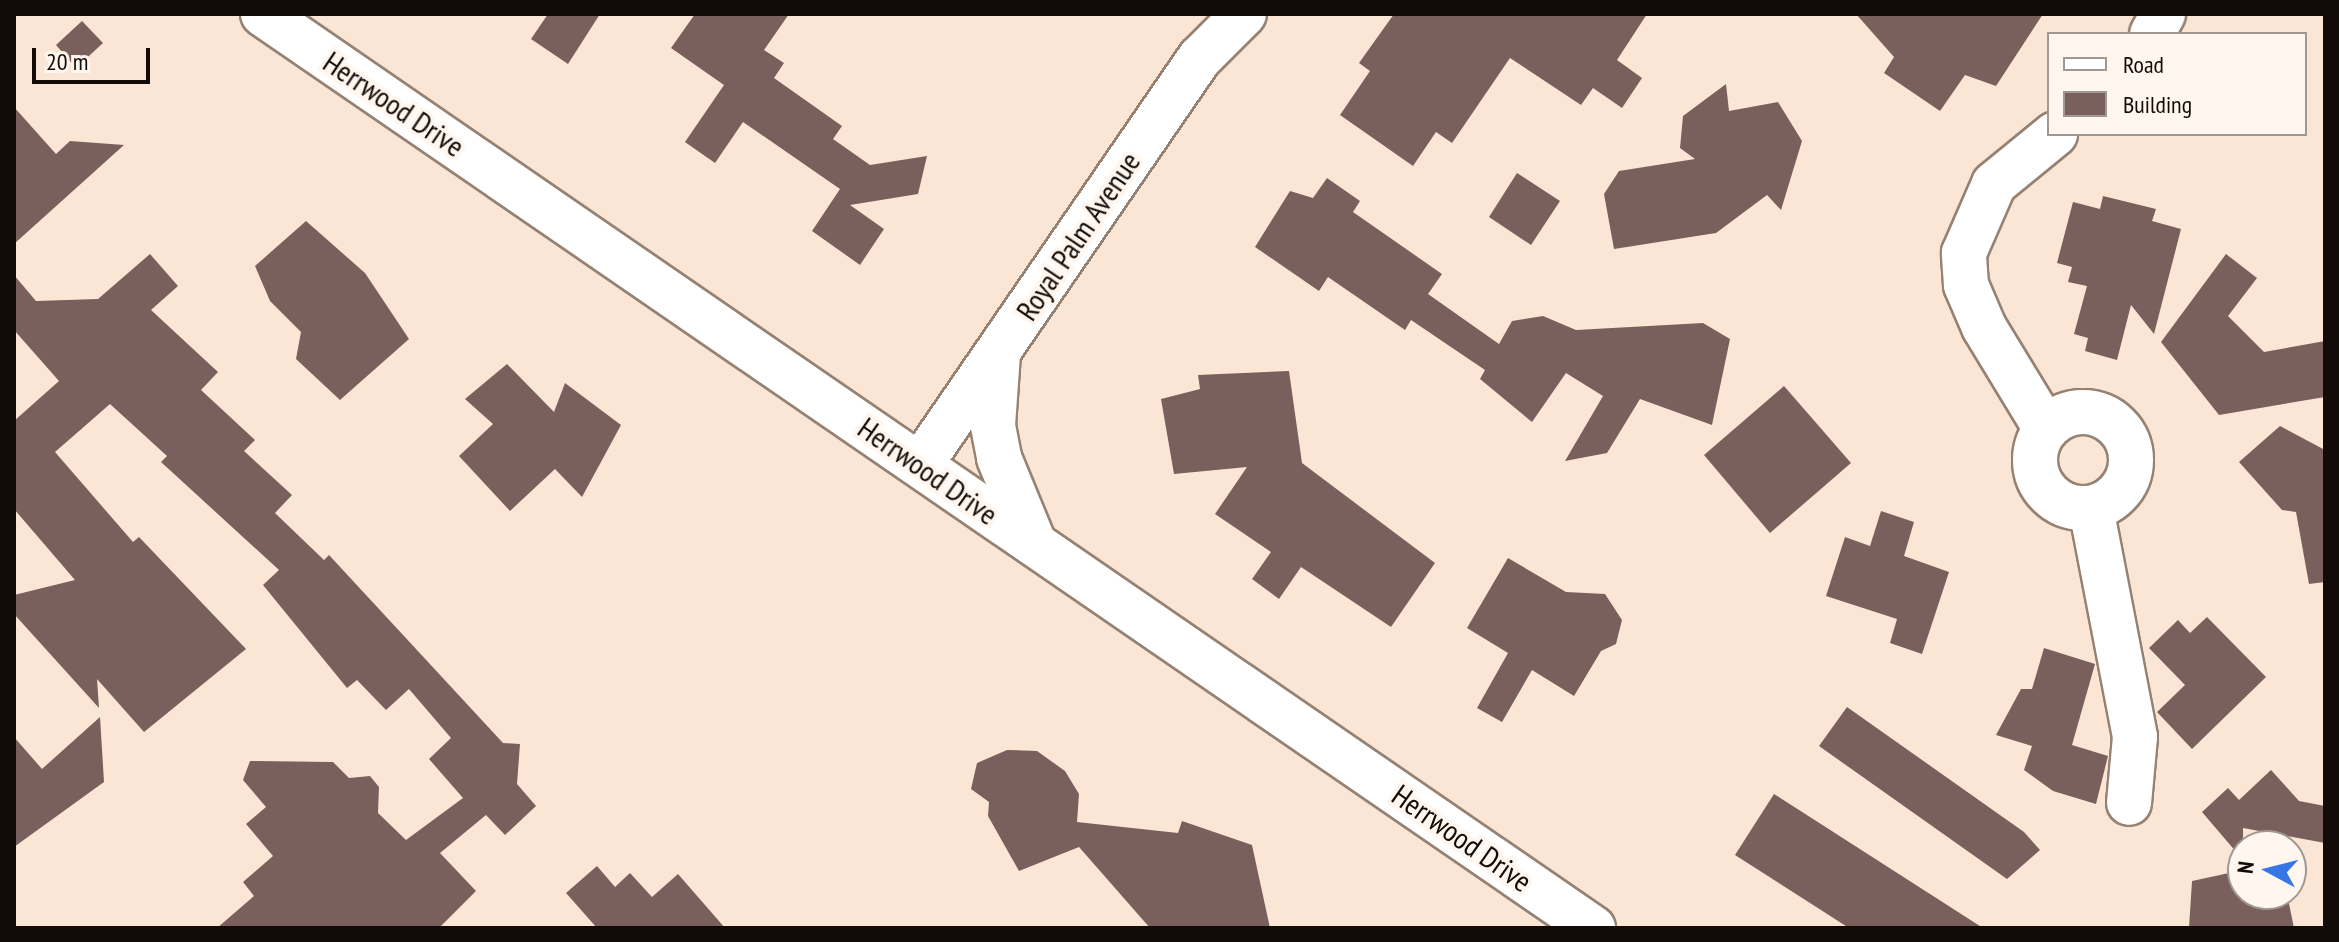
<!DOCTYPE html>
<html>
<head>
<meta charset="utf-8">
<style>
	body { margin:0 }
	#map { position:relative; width:2339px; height:942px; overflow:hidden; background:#fbe6d6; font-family:"PT Sans Narrow",sans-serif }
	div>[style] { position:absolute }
	.building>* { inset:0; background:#79605d }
	.roads { filter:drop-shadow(2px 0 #958273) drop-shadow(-2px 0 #958273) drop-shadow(0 2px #958273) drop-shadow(0 -2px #958273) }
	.minor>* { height:44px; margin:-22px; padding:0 22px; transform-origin:22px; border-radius:22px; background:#fff }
	.minor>.ring { margin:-22px; padding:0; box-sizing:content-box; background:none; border:44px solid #fff; border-radius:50% }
	.tertiary>* { height:44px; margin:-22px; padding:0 22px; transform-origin:22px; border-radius:22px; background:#fff }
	span { translate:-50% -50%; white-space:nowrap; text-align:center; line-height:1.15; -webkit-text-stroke:8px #fff6ef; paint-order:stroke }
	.street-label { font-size:30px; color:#120b07 }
	.frame { position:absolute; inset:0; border:16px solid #120b07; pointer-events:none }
	.legend { position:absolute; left:2047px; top:32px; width:260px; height:104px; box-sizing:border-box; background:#fff6ef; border:2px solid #a09892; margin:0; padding:10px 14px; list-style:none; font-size:24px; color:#120b07 }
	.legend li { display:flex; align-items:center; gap:16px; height:40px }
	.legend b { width:40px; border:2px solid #a09892 }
	.north { position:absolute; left:2227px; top:830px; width:80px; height:80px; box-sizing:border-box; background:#fff6ef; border:2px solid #a09892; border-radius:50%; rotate:277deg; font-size:22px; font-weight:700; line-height:32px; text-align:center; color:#120b07 }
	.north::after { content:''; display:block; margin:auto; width:28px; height:36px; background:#3777e5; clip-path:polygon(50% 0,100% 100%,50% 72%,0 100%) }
	.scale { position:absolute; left:32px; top:48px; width:118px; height:36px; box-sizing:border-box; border:4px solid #120b07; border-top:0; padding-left:10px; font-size:24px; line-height:28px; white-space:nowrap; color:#120b07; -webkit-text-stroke:6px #fff6ef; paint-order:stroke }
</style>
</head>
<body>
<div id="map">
	<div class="building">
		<i style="clip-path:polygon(548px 14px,600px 14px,568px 64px,531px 39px)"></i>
		<i style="clip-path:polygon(695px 14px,789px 14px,764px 50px,784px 63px,774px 78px,842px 126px,833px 139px,870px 165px,927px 156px,918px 194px,850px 205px,884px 229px,860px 265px,812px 231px,840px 189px,743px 122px,715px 163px,685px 142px,724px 85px,671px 48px)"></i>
		<i style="clip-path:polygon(1394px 14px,1647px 14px,1617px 60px,1642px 78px,1622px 108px,1593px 88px,1581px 105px,1510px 58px,1452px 143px,1436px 132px,1413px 166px,1340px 115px,1370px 71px,1359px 63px)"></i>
		<i style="clip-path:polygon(1856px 14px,2043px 14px,1996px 86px,1965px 75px,1940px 111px,1884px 73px,1894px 57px)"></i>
		<i style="clip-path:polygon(82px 21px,103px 43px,76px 68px,56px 45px)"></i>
		<i style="clip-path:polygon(1726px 84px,1729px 111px,1778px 102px,1802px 141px,1781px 210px,1767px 195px,1716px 233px,1614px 249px,1604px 194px,1619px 171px,1695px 159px,1680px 148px,1683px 116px)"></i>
		<i style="clip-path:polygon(14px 107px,56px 154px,70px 141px,124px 145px,14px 244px)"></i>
		<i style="clip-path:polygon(1517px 173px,1560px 201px,1531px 245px,1489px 217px)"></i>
		<i style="clip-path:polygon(1327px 178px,1360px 201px,1353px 212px,1442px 274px,1428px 294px,1499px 344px,1512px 321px,1543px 316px,1576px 330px,1703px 323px,1730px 339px,1712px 425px,1640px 399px,1607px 453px,1565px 461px,1603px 396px,1566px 373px,1532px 422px,1480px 379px,1485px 370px,1411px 320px,1405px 330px,1328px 277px,1319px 291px,1255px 247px,1290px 191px,1313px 198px)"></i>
		<i style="clip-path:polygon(2103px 196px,2156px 209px,2152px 221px,2181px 229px,2154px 334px,2131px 305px,2117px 360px,2085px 351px,2088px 338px,2074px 334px,2087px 286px,2068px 282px,2072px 267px,2057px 263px,2073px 202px,2100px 209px)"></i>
		<i style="clip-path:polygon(306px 221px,365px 273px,409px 339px,340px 400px,296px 359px,301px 332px,270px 301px,255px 266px)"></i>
		<i style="clip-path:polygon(150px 254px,178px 286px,151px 310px,218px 372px,201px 390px,255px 440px,244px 451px,292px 495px,275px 513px,324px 560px,329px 555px,503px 743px,520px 744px,517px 784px,536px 806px,505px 835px,486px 815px,440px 853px,476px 891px,439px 928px,217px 928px,254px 896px,243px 882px,273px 856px,246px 824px,266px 807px,243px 780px,250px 761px,333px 762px,349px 778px,370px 776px,379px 787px,378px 813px,406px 840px,463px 798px,429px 759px,451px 738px,409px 689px,386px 710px,357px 680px,347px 688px,263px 585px,279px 570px,161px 462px,167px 456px,110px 404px,55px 452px,133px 542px,139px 537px,246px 649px,144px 732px,97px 679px,99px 708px,14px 614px,14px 595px,75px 580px,14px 509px,14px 421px,59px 381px,14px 330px,14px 275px,36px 301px,98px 299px)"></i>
		<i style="clip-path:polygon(2226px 254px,2257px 278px,2228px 316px,2264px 352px,2325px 341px,2325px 397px,2219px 415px,2161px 342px)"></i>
		<i style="clip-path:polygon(507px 364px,554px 412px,565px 383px,621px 425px,582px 497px,555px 469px,510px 511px,459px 456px,493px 424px,465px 399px)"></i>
		<i style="clip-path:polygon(1289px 371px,1302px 463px,1435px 563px,1391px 627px,1301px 567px,1279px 599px,1252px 579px,1271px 552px,1215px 514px,1247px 467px,1174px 474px,1161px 399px,1200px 389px,1198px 375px)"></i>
		<i style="clip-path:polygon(1784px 386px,1851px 463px,1770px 533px,1704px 455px)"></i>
		<i style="clip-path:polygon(2280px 426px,2325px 450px,2325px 582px,2309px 584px,2296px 512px,2282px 510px,2239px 462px)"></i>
		<i style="clip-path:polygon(1881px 511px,1914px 522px,1904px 556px,1949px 572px,1922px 654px,1890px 643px,1897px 619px,1826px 596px,1845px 537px,1870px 546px)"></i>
		<i style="clip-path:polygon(1508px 558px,1566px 592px,1605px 594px,1622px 620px,1616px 644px,1601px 651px,1574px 696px,1532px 670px,1502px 722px,1477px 708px,1508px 653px,1467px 628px)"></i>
		<i style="clip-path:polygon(2207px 617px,2266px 677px,2192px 749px,2157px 712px,2185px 685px,2149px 648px,2178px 620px,2190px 633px)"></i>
		<i style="clip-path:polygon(2044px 648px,2095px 664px,2072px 745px,2108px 756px,2096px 804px,2053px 791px,2024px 770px,2032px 746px,1996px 735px,2021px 689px,2032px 689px)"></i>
		<i style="clip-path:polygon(1847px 707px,2024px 832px,2040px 850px,2007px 879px,1819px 746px)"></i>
		<i style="clip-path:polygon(100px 717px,104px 782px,14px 847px,14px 737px,42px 769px)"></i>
		<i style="clip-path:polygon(1007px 750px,1037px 751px,1065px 771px,1079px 794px,1077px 822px,1178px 833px,1182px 821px,1252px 845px,1270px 928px,1150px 928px,1079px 847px,1019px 871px,988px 816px,989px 802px,971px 789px,977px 763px)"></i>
		<i style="clip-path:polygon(2271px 770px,2299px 801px,2325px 806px,2325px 843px,2243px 828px,2243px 860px,2202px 812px,2228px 788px,2239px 800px)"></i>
		<i style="clip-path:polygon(1774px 794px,1983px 928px,1849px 928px,1735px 855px)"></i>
		<i style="clip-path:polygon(597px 866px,615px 887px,630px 873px,652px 897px,678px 874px,725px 928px,597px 928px,566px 893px)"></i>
		<i style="clip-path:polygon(2243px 870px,2243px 894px,2287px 894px,2294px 928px,2189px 928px,2192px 881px)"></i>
	</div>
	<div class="roads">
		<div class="minor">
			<i style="left:2152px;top:34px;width:23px;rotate:-61deg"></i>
			<i class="ring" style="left:2035px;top:412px;width:52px;height:52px"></i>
			<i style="left:2046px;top:429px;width:119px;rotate:-121.3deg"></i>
			<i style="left:1984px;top:327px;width:46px;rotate:-113.2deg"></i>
			<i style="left:1966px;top:285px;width:32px;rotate:-94deg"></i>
			<i style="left:1964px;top:253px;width:75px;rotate:-66.5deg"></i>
			<i style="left:1994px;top:184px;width:79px;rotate:-39.3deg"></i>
			<i style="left:920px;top:465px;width:494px;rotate:-55.5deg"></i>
			<i style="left:1200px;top:58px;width:62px;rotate:-45deg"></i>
			<i style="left:2091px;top:508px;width:233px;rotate:79.1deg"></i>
			<i style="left:2135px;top:737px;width:66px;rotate:95.2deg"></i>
		</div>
		<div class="tertiary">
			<i style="left:263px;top:14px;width:1614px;rotate:34.5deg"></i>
			<i style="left:998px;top:354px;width:72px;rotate:94deg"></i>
			<i style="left:993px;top:426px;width:33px;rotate:79deg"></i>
			<i style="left:999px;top:458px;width:92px;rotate:67.6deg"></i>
		</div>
	</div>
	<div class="street-label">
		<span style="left:394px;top:104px;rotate:34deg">Herrwood Drive</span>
		<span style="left:1078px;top:236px;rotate:-56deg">Royal Palm Avenue</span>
		<span style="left:928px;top:471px;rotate:35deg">Herrwood Drive</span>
		<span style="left:1462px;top:838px;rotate:35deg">Herrwood Drive</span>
	</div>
	<div class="frame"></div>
	<ul class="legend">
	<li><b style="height:10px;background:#fff"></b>Road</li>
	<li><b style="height:22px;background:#79605d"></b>Building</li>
	</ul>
	<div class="north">N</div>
	<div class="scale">20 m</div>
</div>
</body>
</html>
